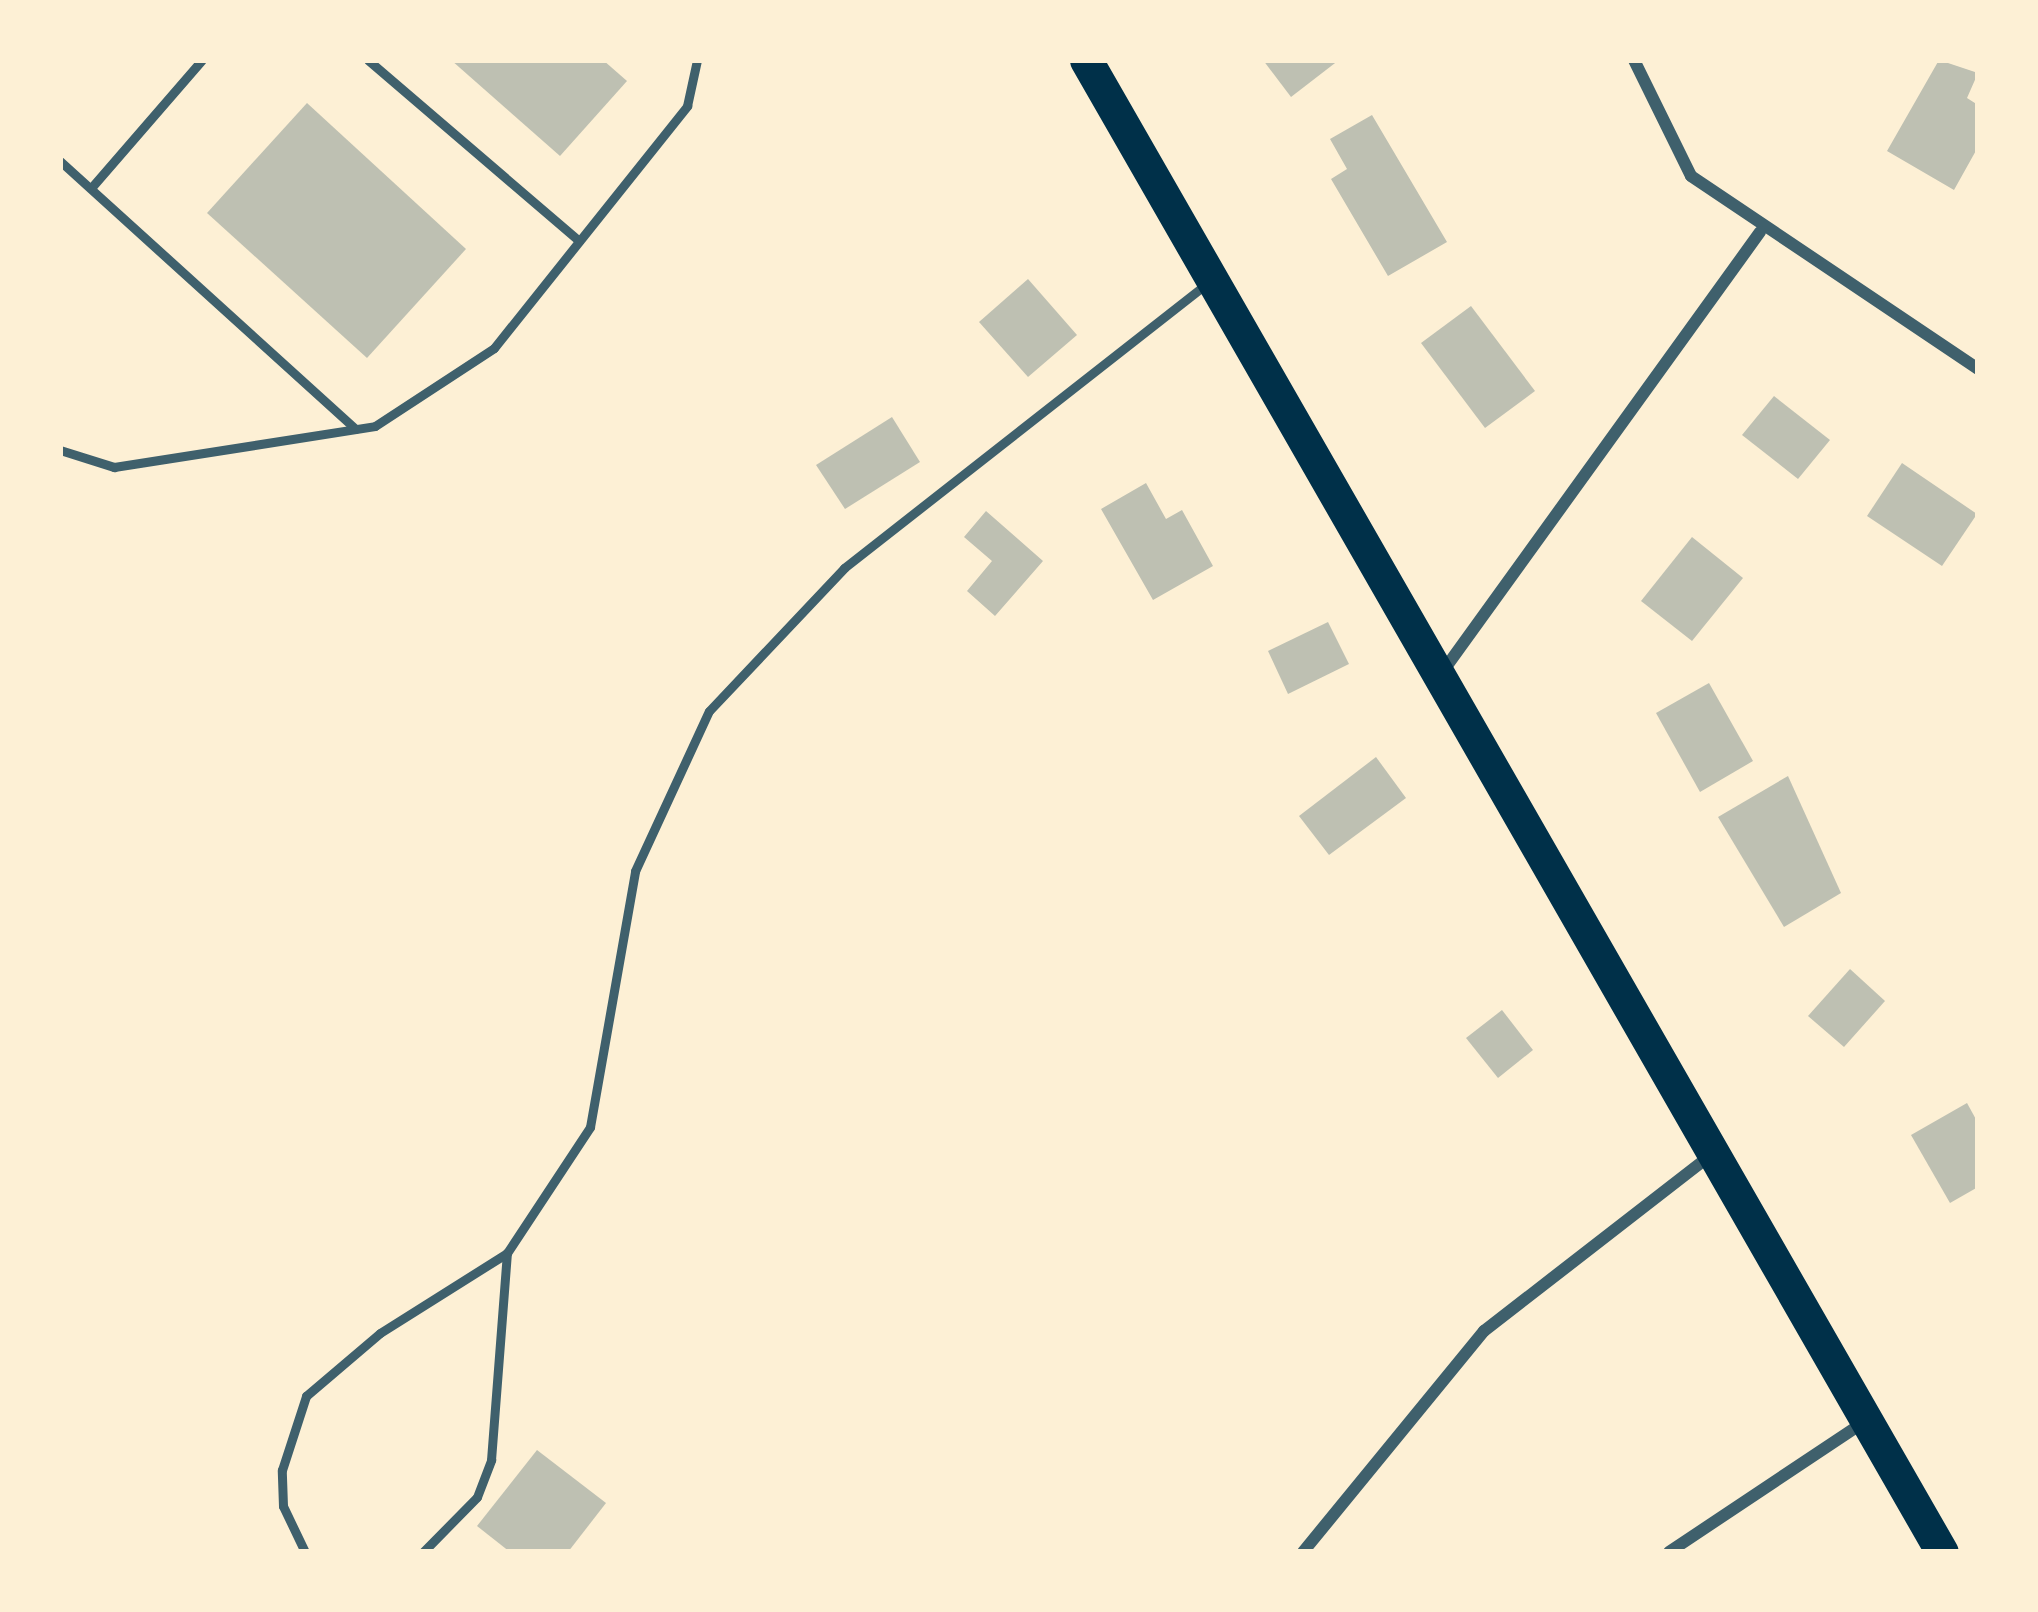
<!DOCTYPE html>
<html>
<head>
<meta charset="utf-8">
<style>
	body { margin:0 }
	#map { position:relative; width:2038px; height:1612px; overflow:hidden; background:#fdf0d5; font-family:"Fira Sans",sans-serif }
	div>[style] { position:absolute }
	.building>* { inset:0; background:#bec0b2 }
	.service>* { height:9px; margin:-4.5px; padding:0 4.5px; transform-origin:4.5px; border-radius:4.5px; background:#3f606c }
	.minor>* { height:12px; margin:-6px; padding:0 6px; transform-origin:6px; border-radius:6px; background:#3f606c }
	.trunk>* { height:33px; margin:-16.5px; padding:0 16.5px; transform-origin:16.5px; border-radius:16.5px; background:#003049 }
	span { translate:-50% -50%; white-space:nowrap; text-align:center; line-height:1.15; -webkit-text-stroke:10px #fdf0d5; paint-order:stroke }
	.frame { position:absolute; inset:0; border:63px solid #fdf0d5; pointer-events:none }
</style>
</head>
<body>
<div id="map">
	<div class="building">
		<i style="clip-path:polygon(451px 60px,603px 60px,627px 81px,560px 156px)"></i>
		<i style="clip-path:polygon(1263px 60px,1339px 60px,1291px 97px)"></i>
		<i style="clip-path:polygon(1939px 60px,1978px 73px,1967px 98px,1978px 105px,1978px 147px,1954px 190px,1887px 151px)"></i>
		<i style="clip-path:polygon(307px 103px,466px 249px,367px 358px,207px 213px)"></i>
		<i style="clip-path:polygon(1372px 115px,1447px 242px,1388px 276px,1331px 179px,1347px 169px,1330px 139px)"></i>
		<i style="clip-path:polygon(1028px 279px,1077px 335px,1028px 377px,979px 322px)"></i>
		<i style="clip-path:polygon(1471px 306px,1535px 391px,1485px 428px,1421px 343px)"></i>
		<i style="clip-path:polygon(1774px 396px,1830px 440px,1798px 479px,1742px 435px)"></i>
		<i style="clip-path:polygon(892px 417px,920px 462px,845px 509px,816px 465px)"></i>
		<i style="clip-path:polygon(1902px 463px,1977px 514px,1942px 566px,1867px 516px)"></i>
		<i style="clip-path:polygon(1146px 483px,1166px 519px,1182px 510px,1213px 566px,1153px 600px,1101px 509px)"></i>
		<i style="clip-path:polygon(986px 511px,1043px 561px,995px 616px,967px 591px,992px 561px,964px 537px)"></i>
		<i style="clip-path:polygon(1692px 537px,1743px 578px,1692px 641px,1641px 601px)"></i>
		<i style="clip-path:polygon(1328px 622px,1349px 664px,1288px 694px,1268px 651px)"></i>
		<i style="clip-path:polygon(1709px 683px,1753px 761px,1700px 792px,1656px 713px)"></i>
		<i style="clip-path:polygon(1376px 757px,1406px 798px,1329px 855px,1299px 816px)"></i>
		<i style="clip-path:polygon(1788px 776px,1841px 893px,1784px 927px,1718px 817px)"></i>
		<i style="clip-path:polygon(1850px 969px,1885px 1001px,1844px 1047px,1808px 1016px)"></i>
		<i style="clip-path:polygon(1502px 1010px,1533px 1050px,1498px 1078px,1466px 1038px)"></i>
		<i style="clip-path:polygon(1967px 1103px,1978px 1123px,1978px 1187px,1950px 1203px,1911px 1135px)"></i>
		<i style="clip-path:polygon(537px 1450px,606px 1503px,568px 1552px,510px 1552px,477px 1526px)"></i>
	</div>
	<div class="service">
		<i style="left:368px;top:60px;width:278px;rotate:40.6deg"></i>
		<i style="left:60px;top:161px;width:399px;rotate:42.2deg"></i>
		<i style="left:91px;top:188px;width:169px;rotate:-49.1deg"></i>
		<i style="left:60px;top:450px;width:57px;rotate:17.5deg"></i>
		<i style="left:114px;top:467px;width:264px;rotate:-8.9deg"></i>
		<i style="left:375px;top:426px;width:142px;rotate:-33.2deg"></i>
		<i style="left:494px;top:348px;width:310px;rotate:-51.4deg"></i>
		<i style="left:687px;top:106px;width:47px;rotate:-77.7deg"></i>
		<i style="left:305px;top:1552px;width:51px;rotate:-115.6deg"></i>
		<i style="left:283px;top:1506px;width:36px;rotate:-92deg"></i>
		<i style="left:282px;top:1470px;width:78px;rotate:-72deg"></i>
		<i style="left:306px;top:1396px;width:97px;rotate:-40.4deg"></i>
		<i style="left:380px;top:1333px;width:150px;rotate:-32.2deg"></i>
		<i style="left:507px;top:1253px;width:151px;rotate:-56.6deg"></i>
		<i style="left:590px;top:1127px;width:260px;rotate:-80deg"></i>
		<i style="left:635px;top:871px;width:176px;rotate:-65.2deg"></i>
		<i style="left:709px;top:711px;width:197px;rotate:-46.6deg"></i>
		<i style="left:844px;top:568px;width:464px;rotate:-38.1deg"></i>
		<i style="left:423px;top:1552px;width:77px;rotate:-45.5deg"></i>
		<i style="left:477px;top:1497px;width:40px;rotate:-69deg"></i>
		<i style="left:491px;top:1460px;width:208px;rotate:-85.6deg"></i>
	</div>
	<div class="minor">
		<i style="left:1634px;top:60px;width:129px;rotate:63.8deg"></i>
		<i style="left:1691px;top:176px;width:346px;rotate:33.9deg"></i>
		<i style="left:1441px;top:674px;width:545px;rotate:-54.18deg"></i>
		<i style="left:1303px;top:1552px;width:286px;rotate:-50.7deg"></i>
		<i style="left:1484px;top:1331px;width:289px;rotate:-37.8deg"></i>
		<i style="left:1669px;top:1552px;width:234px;rotate:-33.7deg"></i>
	</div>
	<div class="trunk">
		<i style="left:1086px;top:60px;width:1720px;rotate:60.16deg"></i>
	</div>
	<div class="frame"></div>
</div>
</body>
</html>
